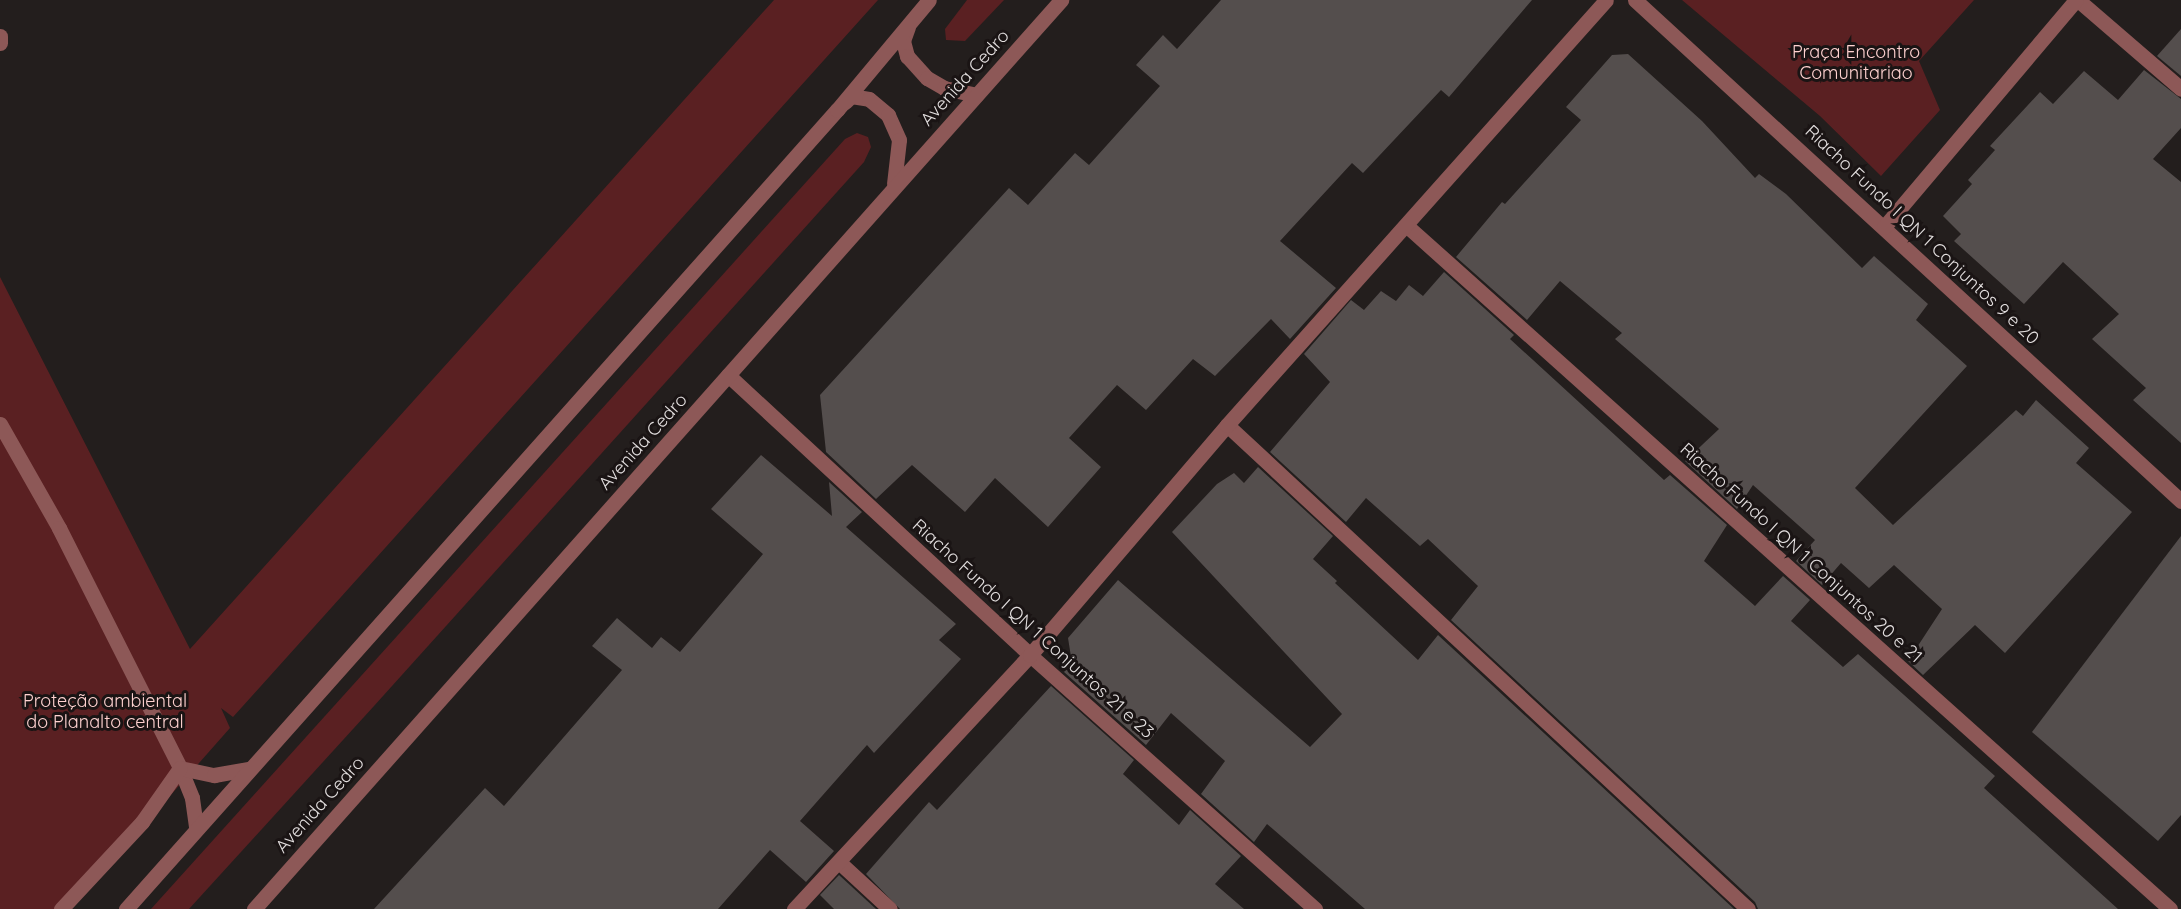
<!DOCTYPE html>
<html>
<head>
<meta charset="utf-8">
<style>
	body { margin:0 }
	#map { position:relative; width:2181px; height:909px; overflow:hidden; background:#231e1d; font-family:Quicksand,sans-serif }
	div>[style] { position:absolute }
	.green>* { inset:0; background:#5a2022 }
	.building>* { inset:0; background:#544e4d }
	.minor>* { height:15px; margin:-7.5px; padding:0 7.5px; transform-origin:7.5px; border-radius:7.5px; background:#8d5857 }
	span { translate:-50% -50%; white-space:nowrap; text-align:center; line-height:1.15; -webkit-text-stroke:6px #1a1414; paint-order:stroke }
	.park-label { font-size:18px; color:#ffd2d0 }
	.street-label { font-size:18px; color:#e4e0e0 }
</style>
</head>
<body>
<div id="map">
	<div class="green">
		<i style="clip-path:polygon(774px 0,878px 0,233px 717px,221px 708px,230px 728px,70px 909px,0 909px,0 277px,190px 649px)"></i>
		<i style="clip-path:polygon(967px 0,1004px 0,965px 41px,946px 40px,945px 29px)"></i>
		<i style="clip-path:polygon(1682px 0,1974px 0,1919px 61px,1940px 110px,1881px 176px,1820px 116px)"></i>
		<i style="clip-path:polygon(857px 133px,868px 137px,871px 147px,864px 162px,374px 706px,189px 909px,151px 909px,845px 139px)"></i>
	</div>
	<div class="building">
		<i style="clip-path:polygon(1221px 0,1532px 0,1449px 97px,1441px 90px,1363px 173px,1352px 163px,1280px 241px,1336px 288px,1290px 339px,1271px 319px,1215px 376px,1193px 359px,1146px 410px,1117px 385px,1069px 438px,1101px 467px,1048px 527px,995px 478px,965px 512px,912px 465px,876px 499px,826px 452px,820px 395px,1009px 188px,1028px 205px,1075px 153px,1089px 165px,1160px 86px,1136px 65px,1163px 35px,1177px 49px)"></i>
		<i style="clip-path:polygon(2181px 29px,2181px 76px,2157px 56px)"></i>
		<i style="clip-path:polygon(1628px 54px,1702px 121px,1755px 178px,1759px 174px,1786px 194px,1862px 268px,1874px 256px,1928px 304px,1916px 320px,1967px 366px,1855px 488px,1893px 525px,2016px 410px,2023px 416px,2036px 400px,2089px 448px,2076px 463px,2132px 512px,2005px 653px,1975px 625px,1923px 675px,1908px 661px,1942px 609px,1894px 565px,1869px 588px,1841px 563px,1822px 585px,1796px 561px,1815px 540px,1753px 485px,1737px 509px,1685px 461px,1719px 429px,1615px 339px,1622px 333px,1560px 281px,1527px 320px,1456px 257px,1502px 202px,1505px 204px,1581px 120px,1566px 107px,1612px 55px)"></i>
		<i style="clip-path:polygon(2144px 70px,2181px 99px,2181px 128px,2153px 159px,2181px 182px,2181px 443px,2133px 400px,2146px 388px,2092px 339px,2119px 314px,2063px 262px,2024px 304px,1954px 241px,1961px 234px,1943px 216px,1972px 184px,1968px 180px,1995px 150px,1990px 146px,2040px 92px,2053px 104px,2084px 71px,2118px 100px)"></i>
		<i style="clip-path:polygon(1444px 272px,1514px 335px,1510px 339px,1664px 480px,1670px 475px,1727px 525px,1704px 561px,1755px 606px,1783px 576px,1810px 600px,1791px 621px,1843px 667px,1858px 654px,1995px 776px,1984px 788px,2118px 909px,1758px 909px,1755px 902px,1451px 620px,1478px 586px,1428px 539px,1420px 546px,1366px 498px,1346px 522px,1270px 452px,1330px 382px,1304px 354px,1351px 300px,1364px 310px,1381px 291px,1396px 301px,1409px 285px,1423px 296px)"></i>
		<i style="clip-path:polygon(761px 455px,832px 516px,829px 482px,862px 512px,846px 527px,956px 624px,939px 640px,961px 659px,874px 753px,867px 745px,800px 821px,834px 851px,806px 882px,770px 850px,718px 909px,374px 909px,485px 788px,504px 806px,622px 670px,592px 646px,617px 618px,652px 648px,661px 637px,680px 652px,763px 554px,711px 509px)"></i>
		<i style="clip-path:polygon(1258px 467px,1333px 536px,1313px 559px,1337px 581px,1335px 583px,1418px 660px,1438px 635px,1734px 909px,1365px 909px,1267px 824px,1254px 842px,1201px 794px,1225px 761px,1171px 713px,1146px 745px,1064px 672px,1072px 663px,1068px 638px,1118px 580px,1310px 747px,1342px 714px,1172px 532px,1217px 484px,1234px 473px,1244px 483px)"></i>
		<i style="clip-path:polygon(2181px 536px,2181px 815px,2158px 841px,2032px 732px)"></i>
		<i style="clip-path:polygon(1051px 686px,1134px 760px,1123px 774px,1179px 825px,1190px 810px,1241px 856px,1215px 884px,1244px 909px,900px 909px,866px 874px,929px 802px,937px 810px)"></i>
		<i style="clip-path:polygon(839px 875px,876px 909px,834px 909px,820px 895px)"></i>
	</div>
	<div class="minor">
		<i style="left:1635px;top:0;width:741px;rotate:42.54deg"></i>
		<i style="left:2078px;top:0;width:136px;rotate:40.8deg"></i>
		<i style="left:908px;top:27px;width:15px;rotate:110deg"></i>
		<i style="left:903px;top:41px;width:16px;rotate:75deg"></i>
		<i style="left:907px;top:56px;width:30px;rotate:48deg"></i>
		<i style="left:927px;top:78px;width:20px;rotate:30deg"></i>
		<i style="left:944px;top:88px;width:33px;rotate:12deg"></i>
		<i style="left:0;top:36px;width:7px;rotate:90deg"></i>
		<i style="left:845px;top:102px;width:8px;rotate:-45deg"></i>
		<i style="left:851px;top:96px;width:18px;rotate:9deg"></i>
		<i style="left:869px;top:99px;width:25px;rotate:40deg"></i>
		<i style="left:888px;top:115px;width:27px;rotate:66deg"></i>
		<i style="left:899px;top:140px;width:44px;rotate:96.5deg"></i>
		<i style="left:1407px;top:226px;width:1024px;rotate:41.83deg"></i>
		<i style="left:1884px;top:227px;width:297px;rotate:-49.8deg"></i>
		<i style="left:728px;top:375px;width:412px;rotate:42.8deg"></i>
		<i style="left:1030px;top:655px;width:382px;rotate:41.7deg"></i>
		<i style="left:0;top:424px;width:120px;rotate:60.4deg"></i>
		<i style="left:59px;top:528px;width:269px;rotate:63.2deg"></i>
		<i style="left:180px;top:768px;width:32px;rotate:68deg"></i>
		<i style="left:192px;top:798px;width:30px;rotate:82deg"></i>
		<i style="left:1227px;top:425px;width:711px;rotate:42.89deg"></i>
		<i style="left:180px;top:768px;width:35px;rotate:12deg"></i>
		<i style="left:214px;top:775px;width:35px;rotate:-10deg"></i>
		<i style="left:839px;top:862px;width:69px;rotate:42.7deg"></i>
		<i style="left:61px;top:909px;width:119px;rotate:-47deg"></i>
		<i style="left:142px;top:822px;width:66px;rotate:-54.9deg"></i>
		<i style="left:126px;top:909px;width:1070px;rotate:-48.34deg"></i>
		<i style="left:837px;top:110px;width:143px;rotate:-50.1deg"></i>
		<i style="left:254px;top:909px;width:1216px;rotate:-48.4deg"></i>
		<i style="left:794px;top:909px;width:347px;rotate:-47.1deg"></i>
		<i style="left:1030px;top:655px;width:303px;rotate:-49.4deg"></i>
		<i style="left:1227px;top:425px;width:569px;rotate:-48.27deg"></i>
	</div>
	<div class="park-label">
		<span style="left:1856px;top:63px">Praça Encontro<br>Comunitariao</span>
		<span style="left:105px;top:712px">Proteção ambiental<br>do Planalto central</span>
	</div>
	<div class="street-label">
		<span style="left:965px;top:78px;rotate:-48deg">Avenida Cedro</span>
		<span style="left:1922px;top:235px;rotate:43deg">Riacho Fundo I QN 1 Conjuntos 9 e 20</span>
		<span style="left:643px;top:442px;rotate:-48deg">Avenida Cedro</span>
		<span style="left:1801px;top:553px;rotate:42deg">Riacho Fundo I QN 1 Conjuntos 20 e 21</span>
		<span style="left:1033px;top:629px;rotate:42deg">Riacho Fundo I QN 1 Conjuntos 21 e 23</span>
		<span style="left:320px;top:805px;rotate:-48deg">Avenida Cedro</span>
	</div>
</div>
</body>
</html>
